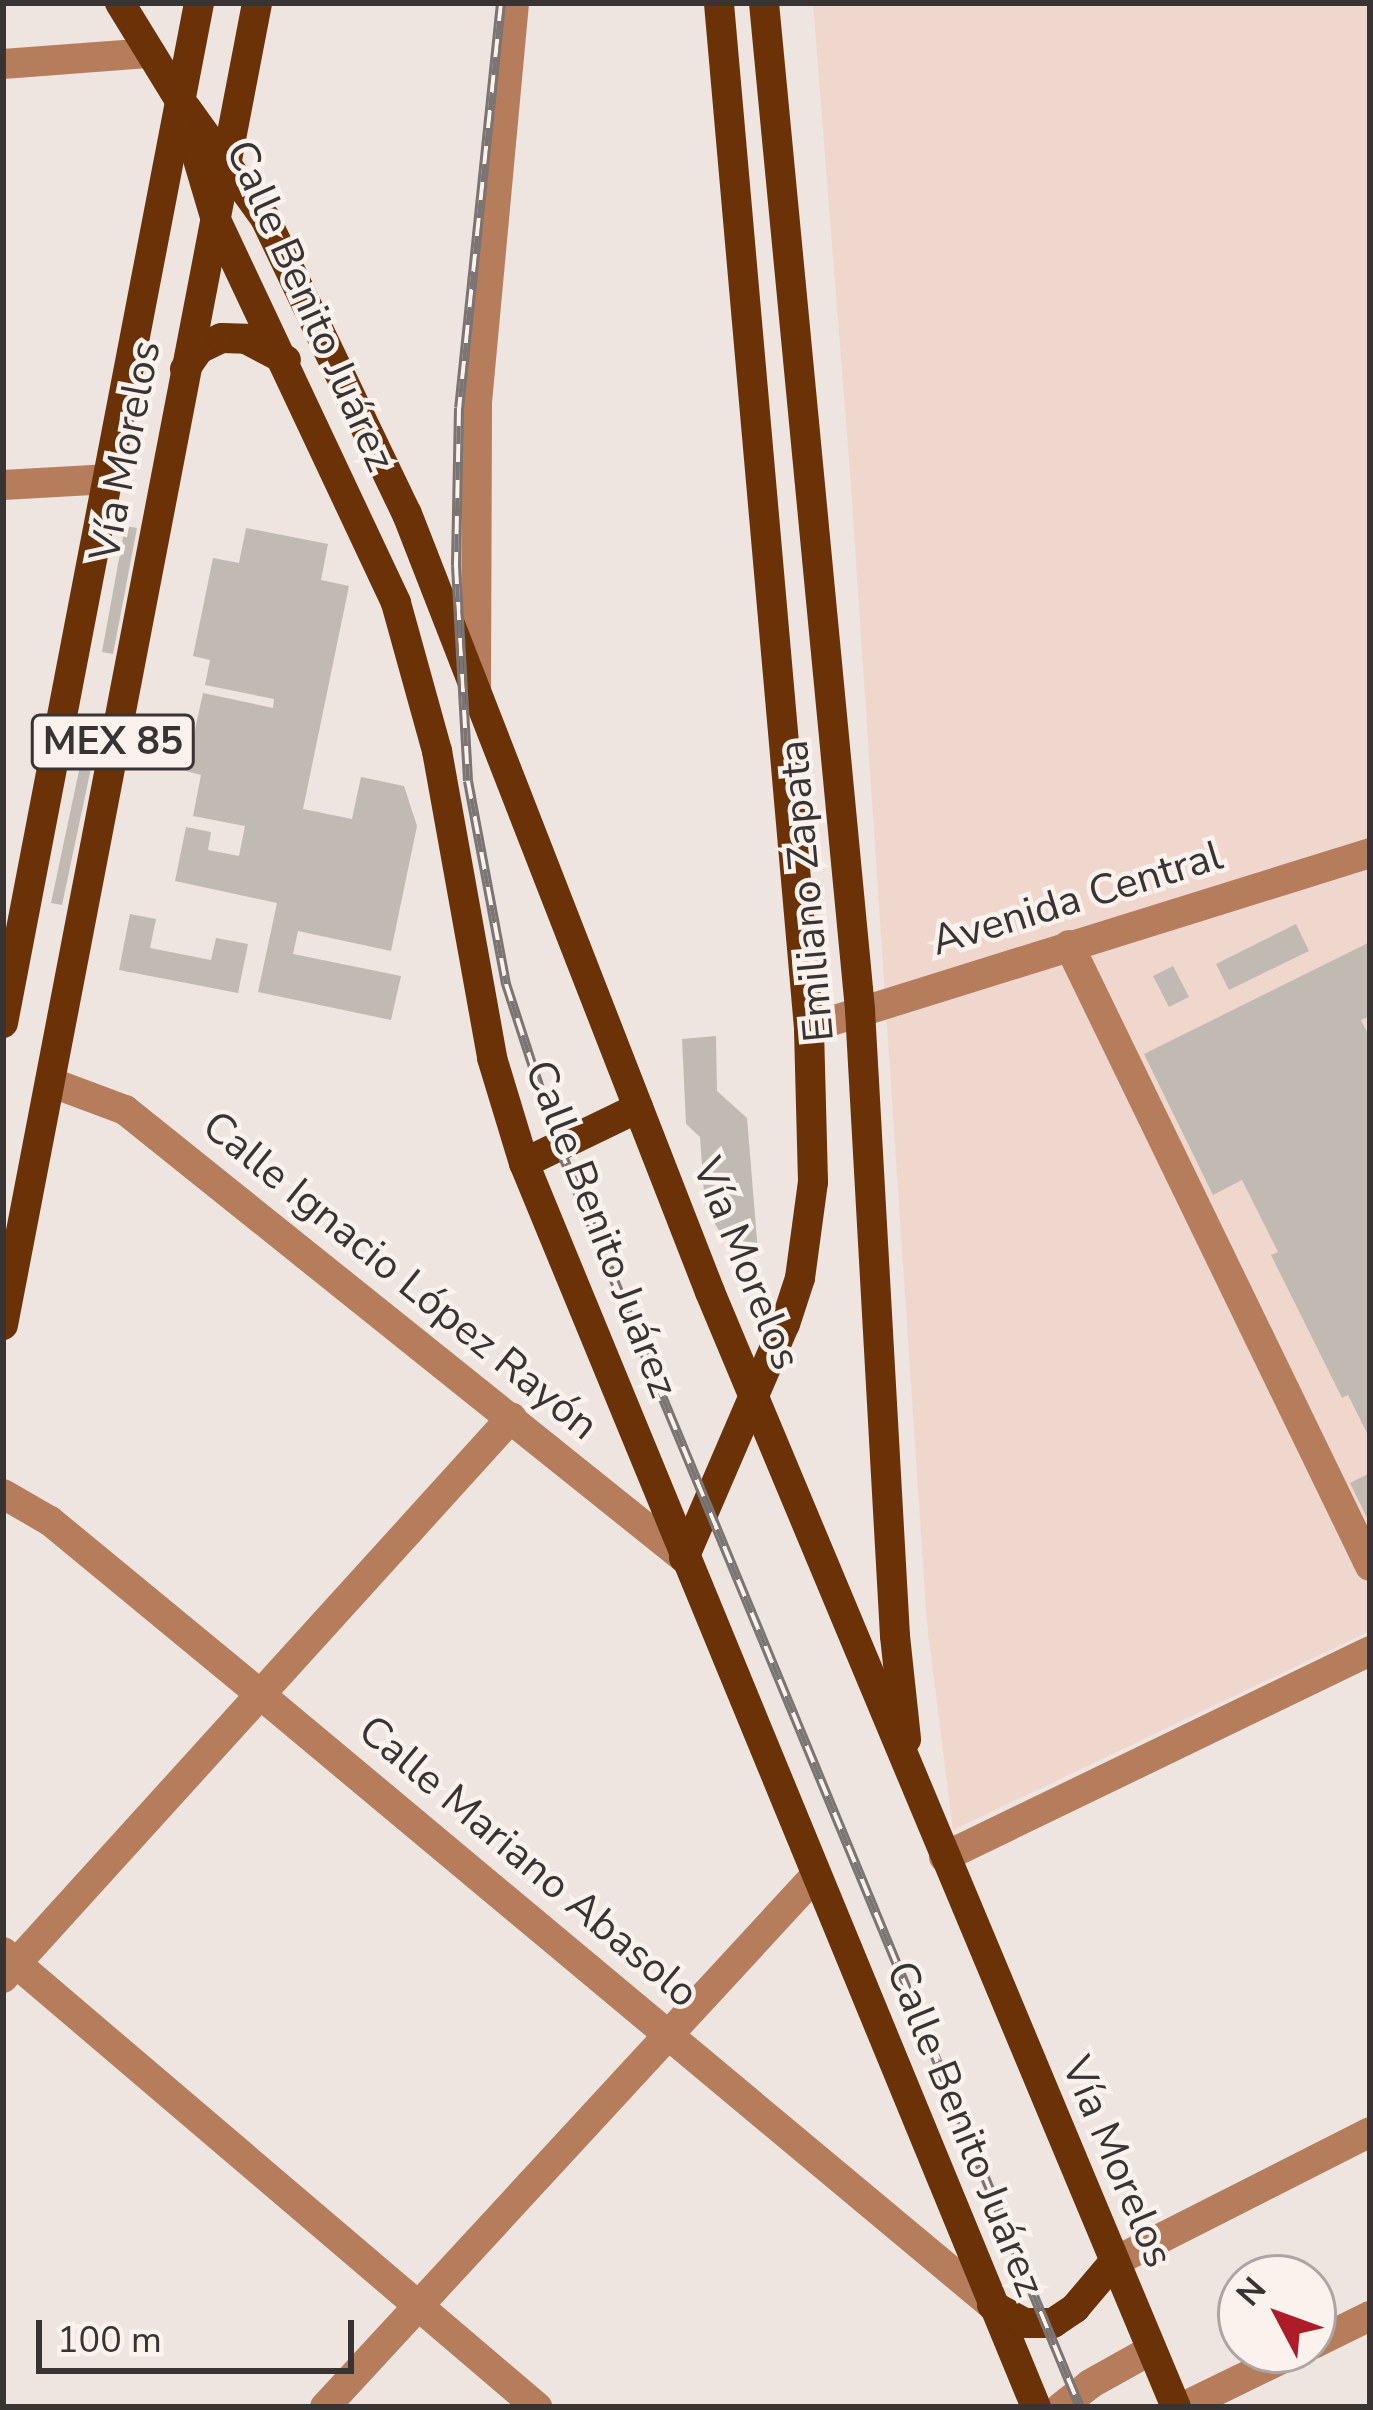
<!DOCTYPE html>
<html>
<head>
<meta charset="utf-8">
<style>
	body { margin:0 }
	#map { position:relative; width:1373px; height:2410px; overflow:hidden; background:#eee4e0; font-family:"Nunito Sans",sans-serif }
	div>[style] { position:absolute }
	.industrial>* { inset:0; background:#efd7cd }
	.building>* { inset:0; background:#c0bab3 }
	.minor>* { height:30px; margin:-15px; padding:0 15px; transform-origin:15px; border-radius:15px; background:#b67d5d }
	.major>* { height:30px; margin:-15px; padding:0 15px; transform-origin:15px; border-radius:15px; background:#6b3107 }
	.rail>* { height:10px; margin-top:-5px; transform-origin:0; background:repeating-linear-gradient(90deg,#fbf1ed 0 18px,#7a7472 0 36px); box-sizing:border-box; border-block:3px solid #7a7472 }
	span { translate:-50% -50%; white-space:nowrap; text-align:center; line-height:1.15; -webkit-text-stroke:9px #fbf1ed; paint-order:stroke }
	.shield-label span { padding:3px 9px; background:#fbf1ed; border:3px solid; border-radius:9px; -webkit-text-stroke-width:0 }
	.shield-label { font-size:39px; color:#383433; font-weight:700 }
	.street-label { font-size:42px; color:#383433 }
	.frame { position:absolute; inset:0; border:6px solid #383433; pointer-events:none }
	.north { position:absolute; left:1217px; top:2254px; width:120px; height:120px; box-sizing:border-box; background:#fbf1ed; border:3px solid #ada5a3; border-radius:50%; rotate:311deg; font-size:33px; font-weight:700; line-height:48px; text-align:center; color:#383433 }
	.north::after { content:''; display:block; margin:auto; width:42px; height:54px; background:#ae1b29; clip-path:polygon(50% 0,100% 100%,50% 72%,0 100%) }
	.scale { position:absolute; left:36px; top:2320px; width:318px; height:54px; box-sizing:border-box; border:6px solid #383433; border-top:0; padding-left:15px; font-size:36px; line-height:42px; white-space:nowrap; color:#383433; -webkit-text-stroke:9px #fbf1ed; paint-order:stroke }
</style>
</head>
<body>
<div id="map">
	<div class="industrial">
		<i style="clip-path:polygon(813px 3px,1370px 3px,1370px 1631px,953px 1830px,927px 1624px,850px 472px)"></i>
	</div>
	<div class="building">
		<i style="clip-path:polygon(125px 526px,137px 528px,113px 654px,102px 652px)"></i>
		<i style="clip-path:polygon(246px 528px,328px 544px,321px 580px,349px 586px,303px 809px,352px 819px,361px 777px,404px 786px,417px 826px,391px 951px,298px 931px,293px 954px,401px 976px,391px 1020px,258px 992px,277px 903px,175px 881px,186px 827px,211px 832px,208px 850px,239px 856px,245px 826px,193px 816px,201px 775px,186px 771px,203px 693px,273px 708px,274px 699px,205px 685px,210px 660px,193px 656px,213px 558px,239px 563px)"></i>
		<i style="clip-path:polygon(80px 766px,91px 768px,62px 905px,51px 903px)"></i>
		<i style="clip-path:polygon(130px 914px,156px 919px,150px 948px,211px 960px,216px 938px,248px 944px,238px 993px,119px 970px)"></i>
		<i style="clip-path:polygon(1296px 924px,1309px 951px,1229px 990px,1216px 964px)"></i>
		<i style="clip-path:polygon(1370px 942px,1370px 1016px,1361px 1020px,1370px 1038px,1370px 1439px,1348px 1395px,1342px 1398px,1271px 1255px,1278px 1252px,1242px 1180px,1213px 1195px,1144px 1054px)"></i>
		<i style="clip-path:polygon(1173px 966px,1189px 997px,1169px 1007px,1153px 976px)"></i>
		<i style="clip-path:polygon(716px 1036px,717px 1091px,747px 1118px,758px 1252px,734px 1256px,705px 1207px,700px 1137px,686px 1124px,682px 1039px)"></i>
		<i style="clip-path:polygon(1370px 1473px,1370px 1524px,1350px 1483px)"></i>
	</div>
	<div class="minor">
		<i style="left:3px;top:64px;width:148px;rotate:-4.3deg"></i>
		<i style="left:3px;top:485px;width:107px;rotate:-3.2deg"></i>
		<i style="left:476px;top:688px;width:286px;rotate:-89.8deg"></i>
		<i style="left:477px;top:402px;width:401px;rotate:-84.7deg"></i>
		<i style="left:1069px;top:945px;width:690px;rotate:64.14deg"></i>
		<i style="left:809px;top:1028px;width:588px;rotate:-17.32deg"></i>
		<i style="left:50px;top:1082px;width:80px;rotate:20.5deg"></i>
		<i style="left:125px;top:1110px;width:716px;rotate:38.71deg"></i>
		<i style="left:3px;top:1494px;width:54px;rotate:29.9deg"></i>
		<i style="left:50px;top:1521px;width:275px;rotate:39.5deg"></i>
		<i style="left:262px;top:1696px;width:951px;rotate:39.84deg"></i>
		<i style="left:944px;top:1857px;width:473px;rotate:-25.8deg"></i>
		<i style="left:3px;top:1952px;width:702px;rotate:40.43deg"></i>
		<i style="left:3px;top:1978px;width:757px;rotate:-47.78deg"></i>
		<i style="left:1114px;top:2262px;width:287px;rotate:-26.9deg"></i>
		<i style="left:1313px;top:2344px;width:64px;rotate:-26.2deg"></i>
		<i style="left:325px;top:2407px;width:723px;rotate:-47.3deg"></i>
		<i style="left:1061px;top:2407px;width:37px;rotate:-38deg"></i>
		<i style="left:1090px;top:2384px;width:70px;rotate:-29.1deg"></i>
		<i style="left:1183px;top:2407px;width:130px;rotate:-26deg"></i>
	</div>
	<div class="major">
		<i style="left:120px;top:3px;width:116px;rotate:58.4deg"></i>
		<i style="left:181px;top:102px;width:123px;rotate:73.5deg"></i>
		<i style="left:216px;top:220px;width:423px;rotate:64.8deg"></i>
		<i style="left:396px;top:603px;width:154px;rotate:74.5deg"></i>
		<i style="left:437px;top:751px;width:312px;rotate:79.8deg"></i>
		<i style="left:492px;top:1058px;width:110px;rotate:73.1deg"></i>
		<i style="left:524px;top:1163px;width:1345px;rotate:67.63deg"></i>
		<i style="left:764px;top:3px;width:1012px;rotate:84.55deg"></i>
		<i style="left:860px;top:1010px;width:627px;rotate:86.8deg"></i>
		<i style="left:895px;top:1636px;width:104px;rotate:83.9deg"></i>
		<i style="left:186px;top:108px;width:135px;rotate:54.3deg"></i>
		<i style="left:265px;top:218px;width:328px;rotate:64.4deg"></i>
		<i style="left:407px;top:514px;width:835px;rotate:68.72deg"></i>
		<i style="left:710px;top:1292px;width:1208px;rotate:67.32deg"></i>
		<i style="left:185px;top:369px;width:24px;rotate:-55deg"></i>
		<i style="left:199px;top:349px;width:25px;rotate:-26deg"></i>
		<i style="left:222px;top:338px;width:24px;rotate:2deg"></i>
		<i style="left:246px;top:339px;width:45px;rotate:27.7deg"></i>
		<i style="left:3px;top:1023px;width:1039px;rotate:-79.12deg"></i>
		<i style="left:524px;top:1163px;width:127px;rotate:-25.8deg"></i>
		<i style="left:3px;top:1325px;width:1346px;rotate:-79.12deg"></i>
		<i style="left:684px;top:1558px;width:255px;rotate:-66.7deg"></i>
		<i style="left:785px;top:1324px;width:48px;rotate:-71.9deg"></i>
		<i style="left:800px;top:1278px;width:97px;rotate:-82.3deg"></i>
		<i style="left:813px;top:1182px;width:154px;rotate:-91.5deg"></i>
		<i style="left:809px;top:1028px;width:1029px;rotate:-95.02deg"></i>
		<i style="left:992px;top:2305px;width:37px;rotate:29deg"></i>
		<i style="left:1024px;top:2323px;width:29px"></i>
		<i style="left:1053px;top:2323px;width:27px;rotate:-34deg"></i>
		<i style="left:1075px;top:2308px;width:60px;rotate:-49.7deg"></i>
	</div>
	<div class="rail">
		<i style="left:501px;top:3px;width:407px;rotate:95.9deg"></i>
		<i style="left:459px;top:408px;width:158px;rotate:91.1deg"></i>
		<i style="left:456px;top:566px;width:215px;rotate:86.8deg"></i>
		<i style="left:468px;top:781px;width:207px;rotate:79.4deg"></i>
		<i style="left:506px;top:984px;width:171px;rotate:72deg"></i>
		<i style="left:559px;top:1147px;width:1363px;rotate:67.54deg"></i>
	</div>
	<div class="shield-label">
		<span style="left:113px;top:742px">MEX 85</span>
	</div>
	<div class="street-label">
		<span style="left:310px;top:306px;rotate:66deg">Calle Benito Juárez</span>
		<span style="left:126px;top:451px;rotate:-79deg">Vía Morelos</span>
		<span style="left:807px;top:891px;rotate:-95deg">Emiliano Zapata</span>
		<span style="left:1077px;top:899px;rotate:-17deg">Avenida Central</span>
		<span style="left:601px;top:1229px;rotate:69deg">Calle Benito Juárez</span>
		<span style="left:746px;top:1264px;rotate:68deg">Vía Morelos</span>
		<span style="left:400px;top:1276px;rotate:39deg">Calle Ignacio López Rayón</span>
		<span style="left:528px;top:1862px;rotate:40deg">Calle Mariano Abasolo</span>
		<span style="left:965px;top:2129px;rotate:68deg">Calle Benito Juárez</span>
		<span style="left:1117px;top:2162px;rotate:67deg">Vía Morelos</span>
	</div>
	<div class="frame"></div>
	<div class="north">N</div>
	<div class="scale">100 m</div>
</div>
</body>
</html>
